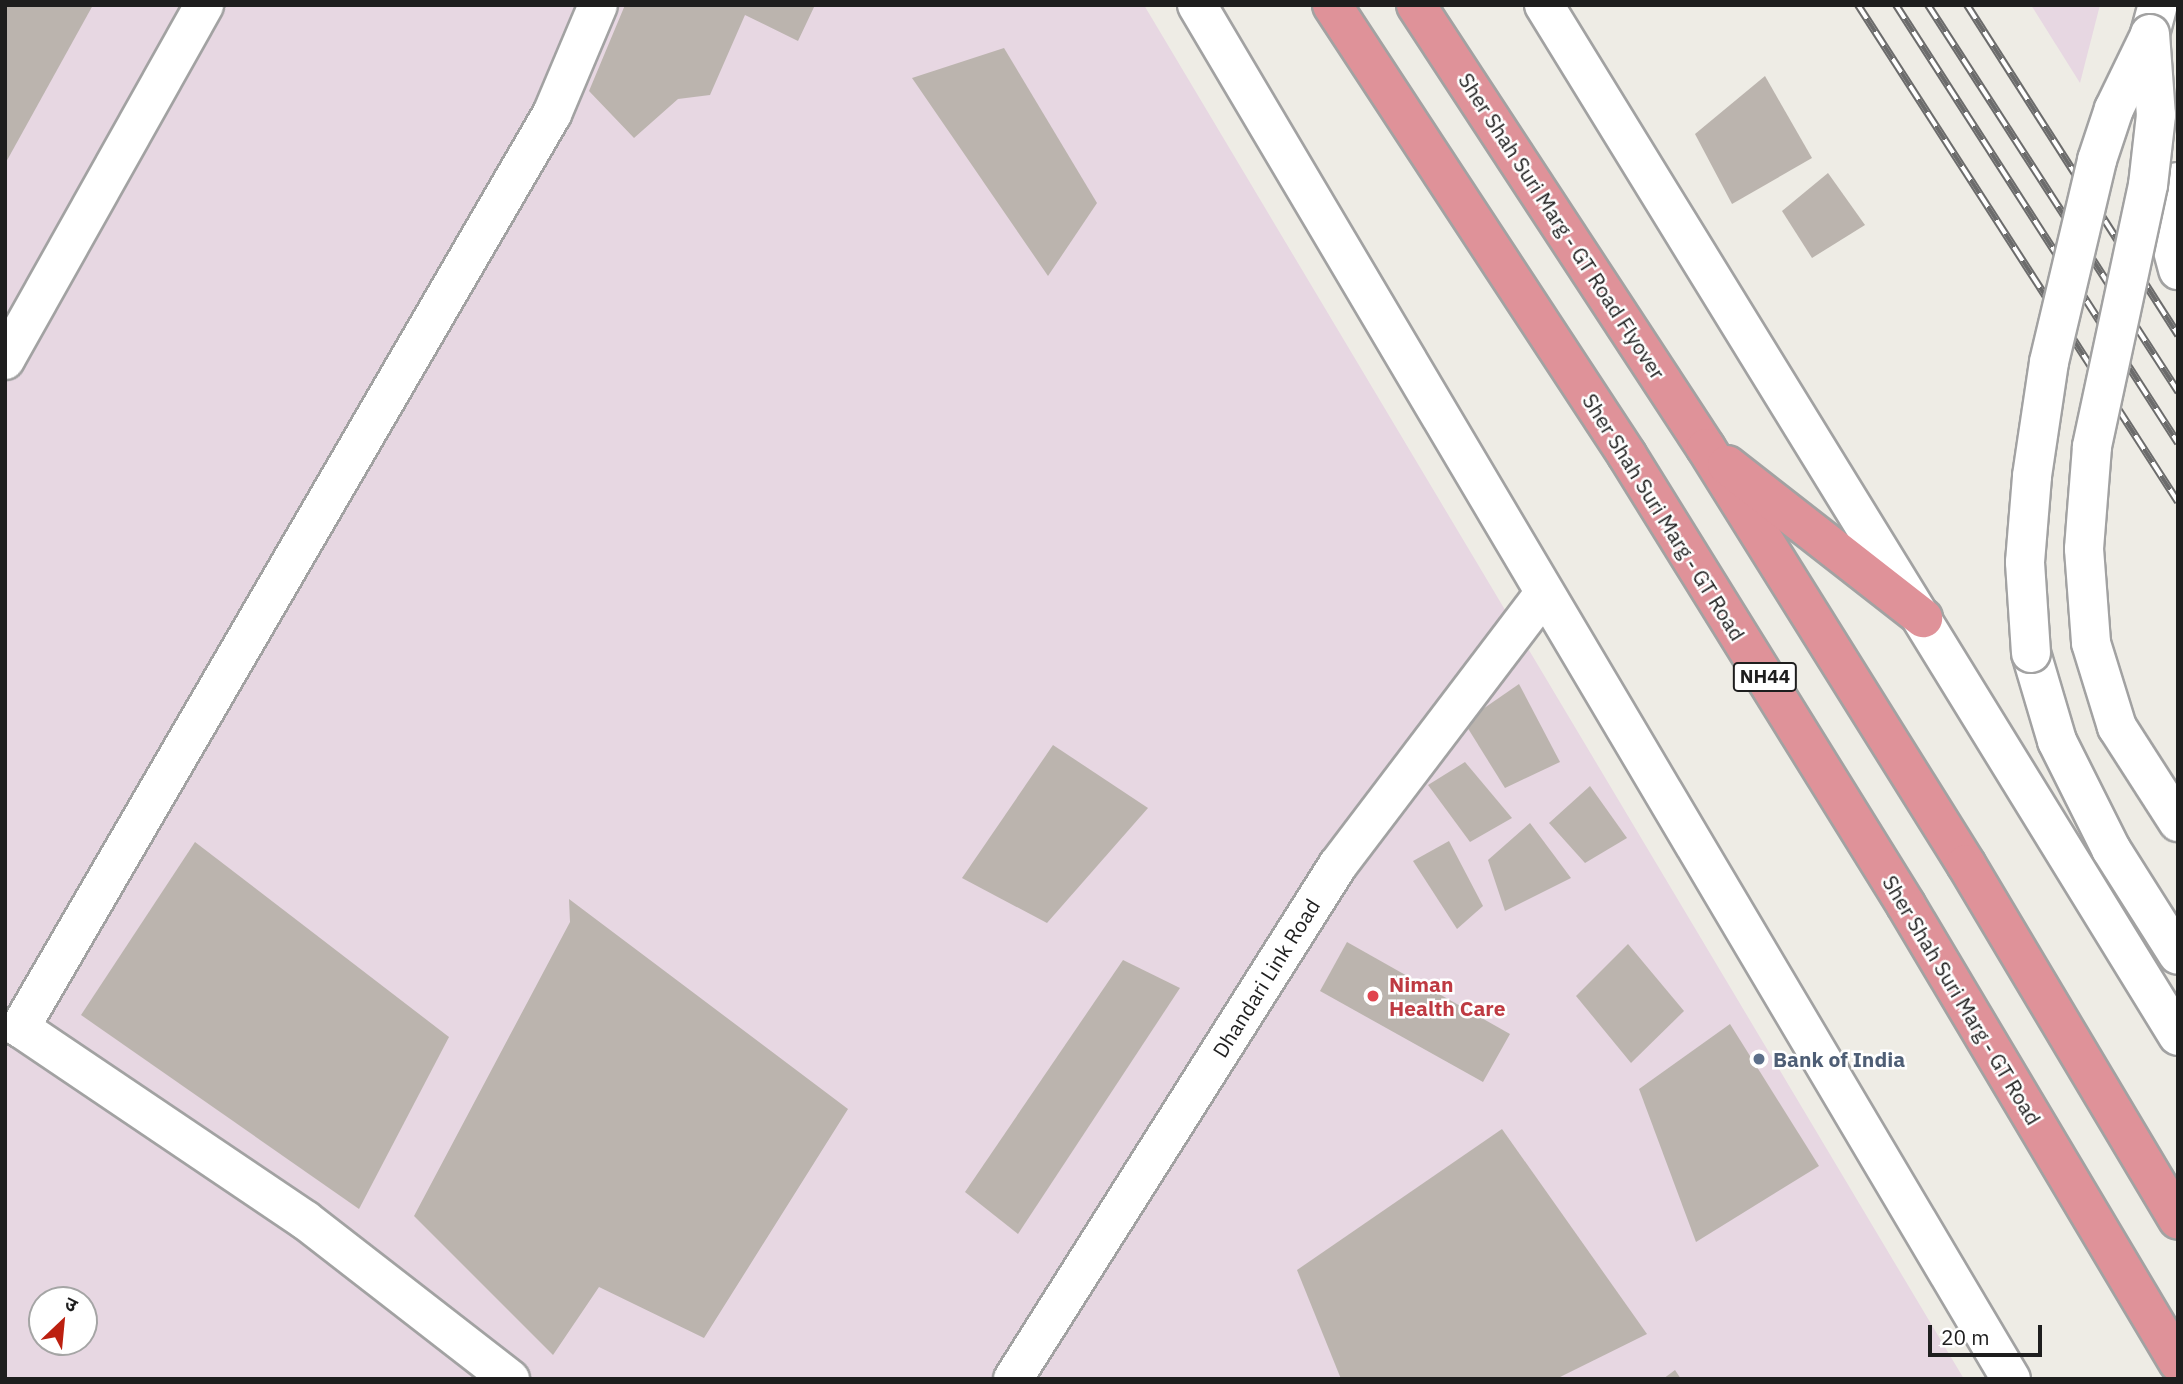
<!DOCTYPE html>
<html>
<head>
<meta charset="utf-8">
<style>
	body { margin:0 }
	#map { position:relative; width:2183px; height:1384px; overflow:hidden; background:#eeece5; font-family:"IBM Plex Sans","Noto Sans Devanagari",sans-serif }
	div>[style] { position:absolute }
	.industrial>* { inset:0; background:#e7d7e2 }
	.building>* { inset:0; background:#bbb4ae }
	.roads { filter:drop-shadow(2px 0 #a2a2a2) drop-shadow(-2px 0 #a2a2a2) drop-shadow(0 2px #a2a2a2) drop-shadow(0 -2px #a2a2a2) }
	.minor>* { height:38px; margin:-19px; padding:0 19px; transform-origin:19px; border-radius:19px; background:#fff }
	.highway>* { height:38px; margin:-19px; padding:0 19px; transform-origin:19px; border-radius:19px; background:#df9299 }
	.rail>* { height:8px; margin-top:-4px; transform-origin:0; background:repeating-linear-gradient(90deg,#fff 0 16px,#6c6c6c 0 32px); box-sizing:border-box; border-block:2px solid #6c6c6c }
	.bridges { filter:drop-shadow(2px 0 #a2a2a2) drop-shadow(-2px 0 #a2a2a2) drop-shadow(0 2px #a2a2a2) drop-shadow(0 -2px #a2a2a2) }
	.minor-bridge>* { height:38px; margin:-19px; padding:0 19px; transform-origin:19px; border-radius:19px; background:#fff }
	.dots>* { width:19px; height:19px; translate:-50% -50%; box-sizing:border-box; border:4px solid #fff; border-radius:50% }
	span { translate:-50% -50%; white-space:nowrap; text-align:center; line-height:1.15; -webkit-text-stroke:5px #fff; paint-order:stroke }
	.shield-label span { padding:2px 5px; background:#fff; border:2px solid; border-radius:5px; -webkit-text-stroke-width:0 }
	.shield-label { font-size:19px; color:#1e1e1e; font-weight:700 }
	.street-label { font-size:21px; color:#1e1e1e }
	.health-label { font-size:21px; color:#be3a42; font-weight:700 }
	.left { translate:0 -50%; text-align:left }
	.service-label { font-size:21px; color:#4e5e75; font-weight:700 }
	.frame { position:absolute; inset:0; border:7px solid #1e1e1e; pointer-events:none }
	.north { position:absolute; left:28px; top:1286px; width:70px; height:70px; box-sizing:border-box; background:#fff; border:2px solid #a5a5a5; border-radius:50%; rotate:26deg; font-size:19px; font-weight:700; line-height:28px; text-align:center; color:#1e1e1e }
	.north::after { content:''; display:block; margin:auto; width:24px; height:32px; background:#bc2010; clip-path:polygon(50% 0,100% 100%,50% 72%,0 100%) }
	.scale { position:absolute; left:1928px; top:1325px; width:114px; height:32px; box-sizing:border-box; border:4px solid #1e1e1e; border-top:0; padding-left:9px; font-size:21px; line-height:24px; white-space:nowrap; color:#1e1e1e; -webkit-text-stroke:5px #fff; paint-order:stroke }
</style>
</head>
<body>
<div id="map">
	<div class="industrial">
		<i style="clip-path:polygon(evenodd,5px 5px,1144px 5px,1964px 1379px,5px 1379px,5px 5px,42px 1300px,84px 1300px,84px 1342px,42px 1342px,42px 1300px)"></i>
		<i style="clip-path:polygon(2031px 5px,2100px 5px,2080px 83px)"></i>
	</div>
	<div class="building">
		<i style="clip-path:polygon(5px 5px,93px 5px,5px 164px)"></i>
		<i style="clip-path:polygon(625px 5px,815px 5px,798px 41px,745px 15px,710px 95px,678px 99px,634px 138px,589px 91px)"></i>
		<i style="clip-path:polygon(1004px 48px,1097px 203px,1048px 276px,912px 78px)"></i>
		<i style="clip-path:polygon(1765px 76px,1812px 158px,1732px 204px,1695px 134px)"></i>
		<i style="clip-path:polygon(1828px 173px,1865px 225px,1812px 258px,1782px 211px)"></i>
		<i style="clip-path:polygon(1519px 684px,1560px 762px,1505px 788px,1464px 722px)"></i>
		<i style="clip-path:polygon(1053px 745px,1148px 808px,1047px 923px,962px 878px)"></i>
		<i style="clip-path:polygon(1465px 762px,1512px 818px,1470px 842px,1428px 785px)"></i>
		<i style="clip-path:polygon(1590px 786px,1627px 838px,1585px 863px,1549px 823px)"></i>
		<i style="clip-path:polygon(1530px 823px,1571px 878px,1505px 911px,1488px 860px)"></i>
		<i style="clip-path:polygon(1449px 841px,1483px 906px,1457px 929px,1413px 861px)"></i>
		<i style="clip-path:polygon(195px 842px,449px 1037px,359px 1209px,81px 1015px)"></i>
		<i style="clip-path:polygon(569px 899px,848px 1109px,704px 1338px,599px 1287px,553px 1355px,414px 1216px,570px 922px)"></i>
		<i style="clip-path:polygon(1347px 942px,1510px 1034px,1483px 1082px,1320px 991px)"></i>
		<i style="clip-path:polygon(1628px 944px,1684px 1011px,1631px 1063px,1576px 996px)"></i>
		<i style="clip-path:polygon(1123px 960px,1180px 988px,1018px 1234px,965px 1192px)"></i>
		<i style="clip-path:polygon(1730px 1024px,1819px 1166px,1696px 1242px,1639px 1089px)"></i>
		<i style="clip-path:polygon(1502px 1129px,1647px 1334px,1556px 1379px,1341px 1379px,1297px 1270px)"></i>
		<i style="clip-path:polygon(1675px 1370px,1681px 1379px,1663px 1379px)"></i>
	</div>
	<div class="roads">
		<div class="minor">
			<i style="left:1197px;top:5px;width:1597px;rotate:59.36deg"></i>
			<i style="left:1544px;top:5px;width:1210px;rotate:58.41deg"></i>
			<i style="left:2150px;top:34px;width:30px;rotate:-75deg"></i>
			<i style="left:2178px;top:182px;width:65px;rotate:95.3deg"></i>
			<i style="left:2172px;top:247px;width:24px;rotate:75deg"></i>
			<i style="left:5px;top:360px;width:407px;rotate:-60.7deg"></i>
			<i style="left:2031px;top:653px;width:92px;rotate:73.5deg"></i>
			<i style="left:2057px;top:741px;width:121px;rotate:63.4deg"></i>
			<i style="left:2111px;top:849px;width:125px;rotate:57.7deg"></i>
			<i style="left:510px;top:1379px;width:259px;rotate:-142.2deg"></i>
			<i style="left:305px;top:1220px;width:344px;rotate:-146deg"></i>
			<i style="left:20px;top:1028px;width:1058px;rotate:-59.8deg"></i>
			<i style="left:552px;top:114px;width:118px;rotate:-67.1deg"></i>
			<i style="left:1013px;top:1379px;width:608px;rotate:-57.7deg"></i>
			<i style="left:1338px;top:865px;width:340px;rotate:-52.8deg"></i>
		</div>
		<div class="highway">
			<i style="left:1332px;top:5px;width:538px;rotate:56.75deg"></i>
			<i style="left:1627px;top:455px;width:529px;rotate:58.2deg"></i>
			<i style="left:1906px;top:905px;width:532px;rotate:59.24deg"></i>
			<i style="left:1416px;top:5px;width:529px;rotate:56.79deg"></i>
			<i style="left:1706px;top:448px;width:491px;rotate:58deg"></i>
			<i style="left:1966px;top:864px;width:414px;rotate:59.2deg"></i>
			<i style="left:1727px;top:465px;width:249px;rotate:38deg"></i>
		</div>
	</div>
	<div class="rail">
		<i style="left:1858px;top:5px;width:591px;rotate:57.22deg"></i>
		<i style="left:1896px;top:5px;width:521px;rotate:57.23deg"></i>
		<i style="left:1928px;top:5px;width:461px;rotate:57.1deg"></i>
		<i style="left:1967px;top:5px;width:392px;rotate:57.4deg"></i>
	</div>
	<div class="bridges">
		<div class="minor-bridge">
			<i style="left:2150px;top:34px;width:81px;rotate:85.8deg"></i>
			<i style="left:2156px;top:115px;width:70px;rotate:96.5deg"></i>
			<i style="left:2148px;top:185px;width:268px;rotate:102.1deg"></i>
			<i style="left:2092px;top:447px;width:102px;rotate:94.5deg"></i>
			<i style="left:2084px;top:549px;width:94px;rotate:85.7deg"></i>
			<i style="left:2091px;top:643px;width:88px;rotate:72.8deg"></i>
			<i style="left:2117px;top:727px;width:113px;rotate:57.3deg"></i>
			<i style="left:2031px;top:653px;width:91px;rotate:-93.8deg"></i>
			<i style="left:2025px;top:562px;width:86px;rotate:-85.3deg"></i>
			<i style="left:2032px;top:476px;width:115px;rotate:-81.5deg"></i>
			<i style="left:2049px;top:362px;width:208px;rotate:-76.6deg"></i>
			<i style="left:2097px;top:160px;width:54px;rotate:-71.6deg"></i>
			<i style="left:2114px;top:109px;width:80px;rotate:-64.1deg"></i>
		</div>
	</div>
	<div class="dots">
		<i style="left:1373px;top:996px;background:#e0444e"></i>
		<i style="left:1759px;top:1059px;background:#5c6f8a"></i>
	</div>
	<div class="shield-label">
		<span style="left:1765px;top:677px">NH44</span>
	</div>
	<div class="street-label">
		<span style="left:1562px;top:226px;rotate:57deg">Sher Shah Suri Marg - GT Road Flyover</span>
		<span style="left:1664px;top:517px;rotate:58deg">Sher Shah Suri Marg - GT Road</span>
		<span style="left:1266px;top:978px;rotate:-58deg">Dhandari Link Road</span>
		<span style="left:1962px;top:1000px;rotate:59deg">Sher Shah Suri Marg - GT Road</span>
	</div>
	<div class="health-label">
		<span class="left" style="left:1389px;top:996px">Niman<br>Health Care</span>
	</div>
	<div class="service-label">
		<span class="left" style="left:1773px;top:1059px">Bank of India</span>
	</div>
	<div class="frame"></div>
	<div class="north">उ</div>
	<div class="scale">20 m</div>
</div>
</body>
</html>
